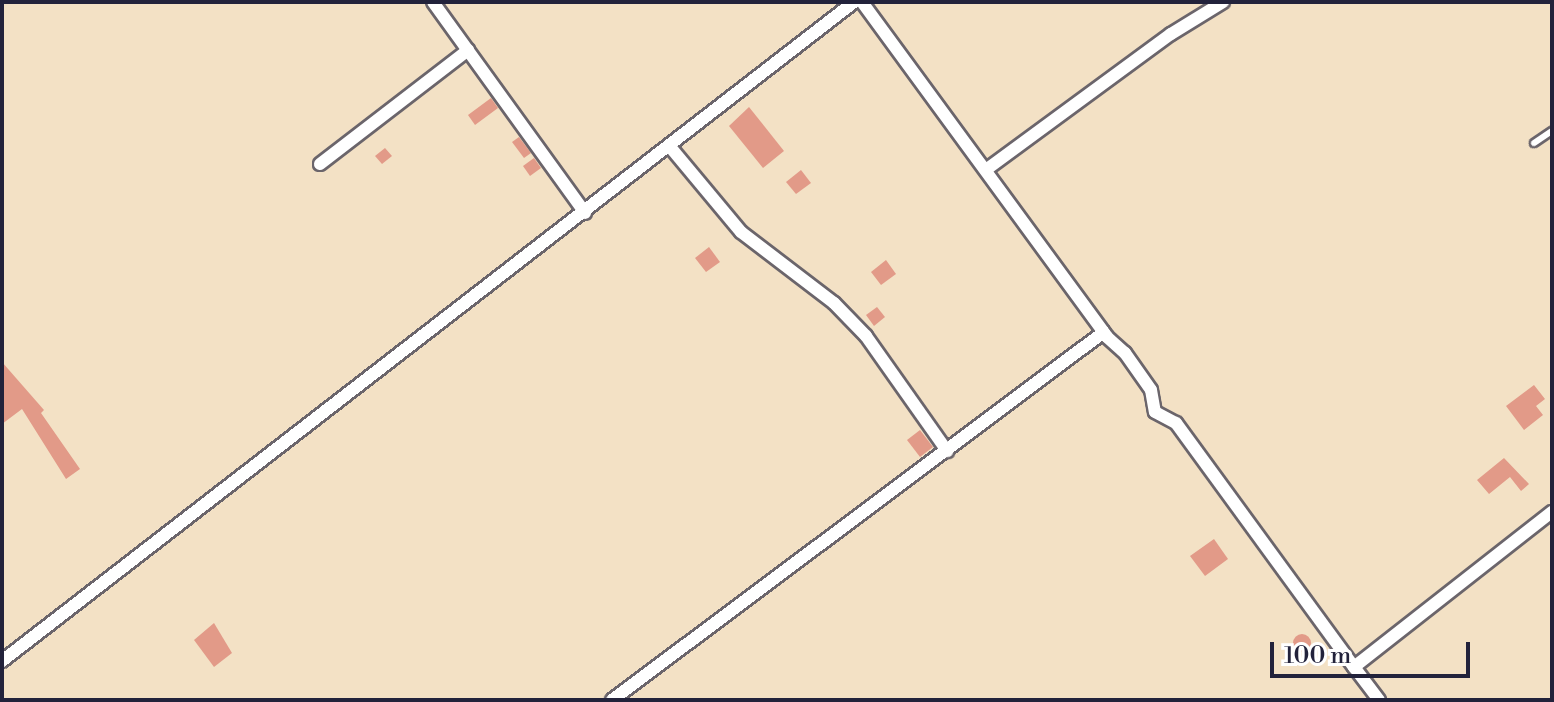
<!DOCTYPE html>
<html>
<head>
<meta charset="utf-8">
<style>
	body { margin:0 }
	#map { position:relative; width:1554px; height:702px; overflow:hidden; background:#f3e1c5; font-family:"Libre Bodoni",serif }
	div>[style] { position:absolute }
	.building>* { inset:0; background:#e29a88 }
	.round { border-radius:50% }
	.roads { filter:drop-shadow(2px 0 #6b656b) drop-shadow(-2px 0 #6b656b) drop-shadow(0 2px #6b656b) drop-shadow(0 -2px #6b656b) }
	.lane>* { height:6px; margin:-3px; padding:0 3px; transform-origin:3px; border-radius:3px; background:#fff }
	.street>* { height:12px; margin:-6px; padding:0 6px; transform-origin:6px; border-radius:6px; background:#fff }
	span { translate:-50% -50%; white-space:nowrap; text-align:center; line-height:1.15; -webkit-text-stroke:6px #fff; paint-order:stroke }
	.frame { position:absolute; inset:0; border:4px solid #22223b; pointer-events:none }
	.scale { position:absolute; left:1270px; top:642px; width:200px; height:36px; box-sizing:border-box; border:4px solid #22223b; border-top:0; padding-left:10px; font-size:24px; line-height:28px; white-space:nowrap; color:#22223b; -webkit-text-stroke:6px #fff; paint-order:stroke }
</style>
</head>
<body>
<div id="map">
	<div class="building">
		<i style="clip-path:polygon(491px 98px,498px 108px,475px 125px,468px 115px)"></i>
		<i style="clip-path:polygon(749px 107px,784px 151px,763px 168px,729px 126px)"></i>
		<i style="clip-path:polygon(519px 137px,531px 153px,524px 158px,512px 142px)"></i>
		<i style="clip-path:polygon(385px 148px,392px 156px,382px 164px,375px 156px)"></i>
		<i style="clip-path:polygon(534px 158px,541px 168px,530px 176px,523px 166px)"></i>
		<i style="clip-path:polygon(801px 170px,811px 183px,796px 194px,786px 182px)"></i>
		<i style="clip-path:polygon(709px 247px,720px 262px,706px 272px,695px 258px)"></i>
		<i style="clip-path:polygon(886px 260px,896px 274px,881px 285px,871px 272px)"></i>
		<i style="clip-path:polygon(877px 307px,885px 317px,874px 326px,866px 315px)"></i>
		<i style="clip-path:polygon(2px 362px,44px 410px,41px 413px,80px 469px,66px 479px,22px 409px,2px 424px)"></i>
		<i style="clip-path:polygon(1534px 385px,1545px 399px,1536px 406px,1543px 415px,1524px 430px,1506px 406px)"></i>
		<i style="clip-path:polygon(920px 430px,933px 447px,920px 457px,907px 440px)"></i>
		<i style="clip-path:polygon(1504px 458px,1529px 484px,1521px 491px,1510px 477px,1489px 494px,1477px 480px)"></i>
		<i style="clip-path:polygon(1214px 539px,1228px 559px,1205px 576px,1190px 556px)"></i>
		<i style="clip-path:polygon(214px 623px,232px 653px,214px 667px,194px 640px)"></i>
		<i class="round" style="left:1293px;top:634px;width:18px;height:18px"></i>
	</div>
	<div class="roads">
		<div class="lane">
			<i style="left:1534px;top:143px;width:22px;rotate:-34deg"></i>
		</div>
		<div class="street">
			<i style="left:433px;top:2px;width:260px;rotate:54.2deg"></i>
			<i style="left:862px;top:2px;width:415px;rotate:53.8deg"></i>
			<i style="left:1107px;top:337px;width:24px;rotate:42deg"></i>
			<i style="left:1125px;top:353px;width:45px;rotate:54.9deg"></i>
			<i style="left:1151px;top:390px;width:22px;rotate:80deg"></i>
			<i style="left:1155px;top:412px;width:24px;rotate:28deg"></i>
			<i style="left:1176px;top:423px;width:302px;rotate:53.9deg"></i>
			<i style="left:671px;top:148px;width:109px;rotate:50.2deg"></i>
			<i style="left:741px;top:232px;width:117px;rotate:37.4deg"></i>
			<i style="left:834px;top:303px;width:46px;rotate:45.9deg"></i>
			<i style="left:866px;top:336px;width:141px;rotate:54.8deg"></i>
			<i style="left:320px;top:164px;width:187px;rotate:-37.6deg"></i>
			<i style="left:987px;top:169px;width:228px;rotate:-36.3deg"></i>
			<i style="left:1171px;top:34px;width:61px;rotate:-31.6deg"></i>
			<i style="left:2px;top:661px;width:1077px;rotate:-37.72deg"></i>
			<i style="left:612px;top:700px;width:614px;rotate:-36.8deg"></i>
			<i style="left:1379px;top:700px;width:41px;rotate:-127.1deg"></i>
			<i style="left:1354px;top:667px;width:251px;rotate:-38.1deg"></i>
		</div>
	</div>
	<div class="frame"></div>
	<div class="scale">100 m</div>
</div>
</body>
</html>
